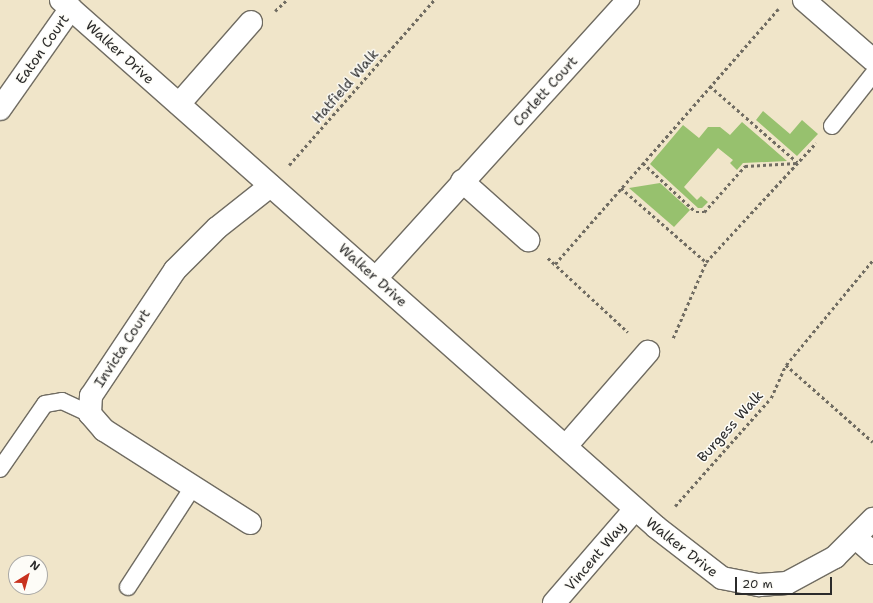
<!DOCTYPE html>
<html>
<head>
<meta charset="utf-8">
<style>
	body { margin:0 }
	#map { position:relative; width:873px; height:603px; overflow:hidden; background:#f0e5c9; font-family:"Shantell Sans",sans-serif }
	div>[style] { position:absolute }
	.green>* { inset:0; background:#97c16e }
	.path>* { height:2.5px; margin-top:-1.25px; transform-origin:0; background:repeating-linear-gradient(90deg,#706c62 0 3px,transparent 0 6px) }
	.roads { filter:drop-shadow(1px 0 #706c62) drop-shadow(-1px 0 #706c62) drop-shadow(0 1px #706c62) drop-shadow(0 -1px #706c62) }
	.lane>* { height:16px; margin:-8px; padding:0 8px; transform-origin:8px; border-radius:8px; background:#fff }
	.street>* { height:22px; margin:-11px; padding:0 11px; transform-origin:11px; border-radius:11px; background:#fff }
	span { translate:-50% -50%; white-space:nowrap; text-align:center; line-height:1.15; -webkit-text-stroke:3px #fdfcf7; paint-order:stroke }
	.street-label { font-size:14px; color:#2b2b2b }
	.north { position:absolute; left:8px; top:555px; width:40px; height:40px; box-sizing:border-box; background:#fdfcf7; border:1px solid #a9a8a5; border-radius:50%; rotate:37deg; font-size:11px; font-weight:700; line-height:16px; text-align:center; color:#2b2b2b }
	.north::after { content:''; display:block; margin:auto; width:14px; height:18px; background:#c8321e; clip-path:polygon(50% 0,100% 100%,50% 72%,0 100%) }
	.scale { position:absolute; left:735px; top:577px; width:97px; height:18px; box-sizing:border-box; border:2px solid #2b2b2b; border-top:0; padding-left:5px; font-size:12px; line-height:14px; white-space:nowrap; color:#2b2b2b; -webkit-text-stroke:3px #fdfcf7; paint-order:stroke }
</style>
</head>
<body>
<div id="map">
	<div class="green">
		<i style="clip-path:polygon(763px 111px,790px 134px,802px 120px,818px 134px,797px 156px,756px 120px)"></i>
		<i style="clip-path:polygon(742px 122px,787px 161px,743px 163px,737px 170px,730px 163px,733px 160px,718px 148px,684px 187px,697px 200px,701px 196px,708px 202px,702px 208px,698px 208px,650px 164px,683px 125px,699px 138px,708px 127px,720px 127px,730px 135px)"></i>
		<i style="clip-path:polygon(660px 183px,690px 210px,674px 227px,629px 188px)"></i>
	</div>
	<div class="path">
		<i style="left:275px;top:11px;width:16px;rotate:-43deg"></i>
		<i style="left:710px;top:86px;width:116px;rotate:41.1deg"></i>
		<i style="left:643px;top:163px;width:72px;rotate:42.8deg"></i>
		<i style="left:696px;top:212px;width:8px"></i>
		<i style="left:704px;top:212px;width:62px;rotate:-48.3deg"></i>
		<i style="left:745px;top:166px;width:52px;rotate:-3.3deg"></i>
		<i style="left:289px;top:165px;width:220px;rotate:-48.7deg"></i>
		<i style="left:621px;top:188px;width:113px;rotate:41deg"></i>
		<i style="left:548px;top:258px;width:109px;rotate:42.8deg"></i>
		<i style="left:555px;top:264px;width:339px;rotate:-48.8deg"></i>
		<i style="left:673px;top:338px;width:83px;rotate:-66.5deg"></i>
		<i style="left:706px;top:262px;width:162px;rotate:-47.3deg"></i>
		<i style="left:786px;top:365px;width:116px;rotate:41.5deg"></i>
		<i style="left:675px;top:506px;width:144px;rotate:-48.4deg"></i>
		<i style="left:771px;top:398px;width:36px;rotate:-66deg"></i>
		<i style="left:786px;top:365px;width:136px;rotate:-50.4deg"></i>
	</div>
	<div class="roads">
		<div class="lane">
			<i style="left:832px;top:126px;width:66px;rotate:-51.7deg"></i>
			<i style="left:0;top:469px;width:79px;rotate:-55.3deg"></i>
			<i style="left:45px;top:404px;width:17px;rotate:-10deg"></i>
			<i style="left:62px;top:401px;width:31px;rotate:25deg"></i>
			<i style="left:128px;top:587px;width:119px;rotate:-57deg"></i>
		</div>
		<div class="street">
			<i style="left:61px;top:0;width:795px;rotate:41.53deg"></i>
			<i style="left:656px;top:527px;width:83px;rotate:37.7deg"></i>
			<i style="left:722px;top:578px;width:38px;rotate:11deg"></i>
			<i style="left:759px;top:585px;width:28px;rotate:-4deg"></i>
			<i style="left:787px;top:583px;width:55px;rotate:-28.4deg"></i>
			<i style="left:835px;top:557px;width:54px;rotate:-45deg"></i>
			<i style="left:804px;top:0;width:91px;rotate:41deg"></i>
			<i style="left:179px;top:104px;width:109px;rotate:-48.7deg"></i>
			<i style="left:0;top:109px;width:123px;rotate:-54.9deg"></i>
			<i style="left:462px;top:181px;width:89px;rotate:41.8deg"></i>
			<i style="left:377px;top:277px;width:374px;rotate:-47.8deg"></i>
			<i style="left:566px;top:446px;width:125px;rotate:-48.9deg"></i>
			<i style="left:250px;top:523px;width:173px;rotate:-147.5deg"></i>
			<i style="left:104px;top:430px;width:21px;rotate:-131deg"></i>
			<i style="left:90px;top:414px;width:18px;rotate:-87deg"></i>
			<i style="left:91px;top:396px;width:151px;rotate:-56.3deg"></i>
			<i style="left:175px;top:270px;width:59px;rotate:-45deg"></i>
			<i style="left:217px;top:228px;width:68px;rotate:-38.4deg"></i>
			<i style="left:856px;top:538px;width:23px;rotate:41deg"></i>
			<i style="left:554px;top:603px;width:124px;rotate:-49.2deg"></i>
		</div>
	</div>
	<div class="street-label">
		<span style="left:42px;top:49px;rotate:-55deg">Eaton Court</span>
		<span style="left:120px;top:52px;rotate:42deg">Walker Drive</span>
		<span style="left:345px;top:86px;rotate:-49deg">Hatfield Walk</span>
		<span style="left:545px;top:91px;rotate:-48deg">Corlett Court</span>
		<span style="left:373px;top:275px;rotate:42deg">Walker Drive</span>
		<span style="left:122px;top:348px;rotate:-57deg">Invicta Court</span>
		<span style="left:730px;top:426px;rotate:-48deg">Burgess Walk</span>
		<span style="left:682px;top:547px;rotate:38deg">Walker Drive</span>
		<span style="left:595px;top:556px;rotate:-50deg">Vincent Way</span>
	</div>
	<div class="north">N</div>
	<div class="scale">20 m</div>
</div>
</body>
</html>
